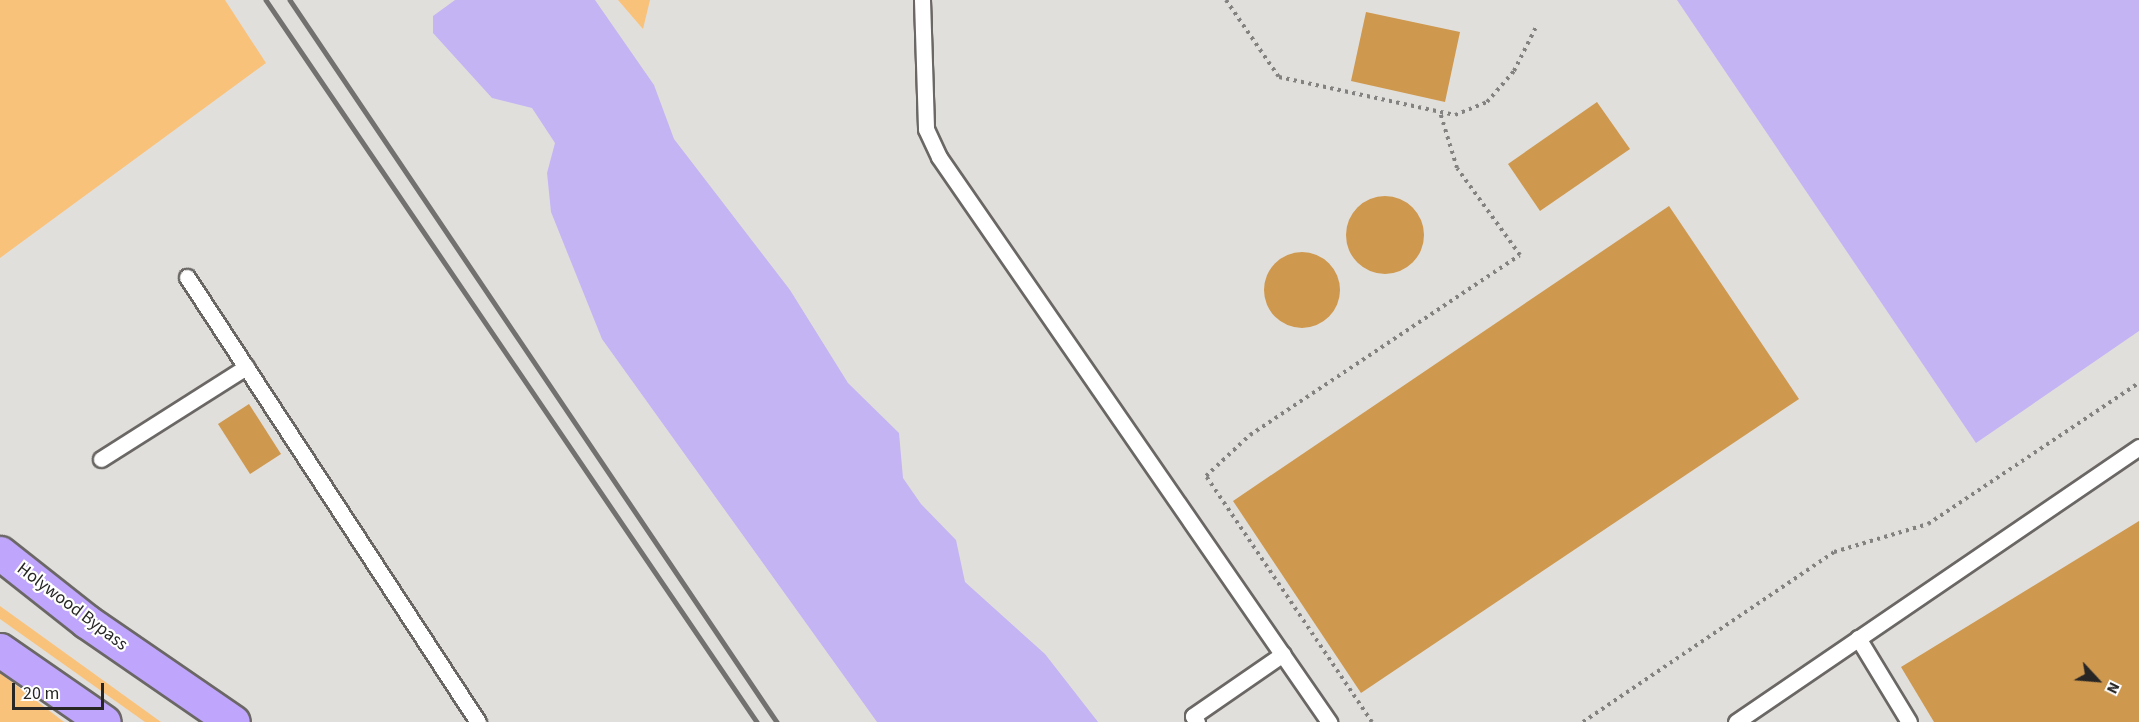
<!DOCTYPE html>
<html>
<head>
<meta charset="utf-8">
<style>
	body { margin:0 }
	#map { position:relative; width:2139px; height:722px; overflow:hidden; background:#e1dfdc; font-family:"Source Sans 3",sans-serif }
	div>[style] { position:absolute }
	.green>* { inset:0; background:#f9c27a }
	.water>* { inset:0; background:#c4b4f3 }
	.building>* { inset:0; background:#ce984e }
	.round { border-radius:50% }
	.path>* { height:4px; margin-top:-2px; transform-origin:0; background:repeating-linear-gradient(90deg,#838280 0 3px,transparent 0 7.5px) }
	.roads { filter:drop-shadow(2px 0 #6a6765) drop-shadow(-2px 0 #6a6765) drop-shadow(0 2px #6a6765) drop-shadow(0 -2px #6a6765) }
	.service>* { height:15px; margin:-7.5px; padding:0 7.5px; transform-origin:7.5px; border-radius:7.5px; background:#fff }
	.trunk>* { height:33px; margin:-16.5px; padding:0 16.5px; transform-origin:16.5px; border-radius:16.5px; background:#bfa6fc }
	.rail>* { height:4.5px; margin:-2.25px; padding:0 2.25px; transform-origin:2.25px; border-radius:2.25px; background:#72716f }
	span { translate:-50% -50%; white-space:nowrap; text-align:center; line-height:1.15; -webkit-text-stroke:4.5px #fff; paint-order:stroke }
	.street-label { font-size:18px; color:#272625 }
	.north { position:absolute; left:2067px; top:650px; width:60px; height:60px; -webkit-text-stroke:4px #fff; paint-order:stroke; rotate:116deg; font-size:16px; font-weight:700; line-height:24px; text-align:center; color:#272625 }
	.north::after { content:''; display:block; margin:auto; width:21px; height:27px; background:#272625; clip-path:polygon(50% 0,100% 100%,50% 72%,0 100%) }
	.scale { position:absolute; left:12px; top:683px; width:92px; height:27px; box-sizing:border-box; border:3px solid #272625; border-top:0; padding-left:8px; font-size:18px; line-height:21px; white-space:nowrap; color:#272625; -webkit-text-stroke:4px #fff; paint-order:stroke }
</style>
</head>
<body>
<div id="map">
	<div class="green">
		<i style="clip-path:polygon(0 0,225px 0,266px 63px,0 258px)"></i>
		<i style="clip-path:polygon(618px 0,650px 0,643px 29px)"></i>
		<i style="clip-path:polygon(0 606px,161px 722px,145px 722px,0 619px)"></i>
		<i style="clip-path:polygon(0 673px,64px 722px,0 722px)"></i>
	</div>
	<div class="water">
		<i style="clip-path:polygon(455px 0,595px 0,654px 85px,674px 139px,790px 290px,848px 383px,899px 433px,903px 478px,921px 504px,956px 540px,965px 582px,1045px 654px,1098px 722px,877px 722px,602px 339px,551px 212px,547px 173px,555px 143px,532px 108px,492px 98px,433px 33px,433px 16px)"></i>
		<i style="clip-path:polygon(1677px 0,2139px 0,2139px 331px,1976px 443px)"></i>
	</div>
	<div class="building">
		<i style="clip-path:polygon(1366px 12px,1460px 32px,1445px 102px,1351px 81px)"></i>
		<i style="clip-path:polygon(1597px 102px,1630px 149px,1540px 211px,1508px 164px)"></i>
		<i class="round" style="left:1346px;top:196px;width:78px;height:78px"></i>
		<i style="clip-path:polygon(1669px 206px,1799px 399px,1361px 693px,1233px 501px)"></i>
		<i class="round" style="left:1264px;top:252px;width:76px;height:76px"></i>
		<i style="clip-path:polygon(249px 404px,281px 454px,250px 474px,218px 424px)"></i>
		<i style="clip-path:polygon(2139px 521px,2139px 722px,1934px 722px,1901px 667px)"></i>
	</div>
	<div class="path">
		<i style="left:1226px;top:0;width:93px;rotate:55.5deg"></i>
		<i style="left:1279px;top:77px;width:180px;rotate:12.2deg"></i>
		<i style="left:1455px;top:115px;width:35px;rotate:-22deg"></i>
		<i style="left:1487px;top:102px;width:41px;rotate:-48.9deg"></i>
		<i style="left:1514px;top:71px;width:51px;rotate:-63.4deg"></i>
		<i style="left:1372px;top:722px;width:297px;rotate:-124deg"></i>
		<i style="left:1206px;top:476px;width:60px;rotate:-43deg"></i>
		<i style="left:1250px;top:435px;width:324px;rotate:-33.7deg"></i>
		<i style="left:1520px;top:255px;width:107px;rotate:-125.9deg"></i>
		<i style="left:1457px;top:168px;width:59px;rotate:-106.9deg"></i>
		<i style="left:1583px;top:722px;width:303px;rotate:-34.1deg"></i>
		<i style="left:1834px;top:552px;width:98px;rotate:-16.6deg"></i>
		<i style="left:1928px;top:524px;width:254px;rotate:-33.8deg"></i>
	</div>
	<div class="roads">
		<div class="service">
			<i style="left:922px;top:0;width:129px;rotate:88.2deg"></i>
			<i style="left:926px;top:129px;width:31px;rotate:65deg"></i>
			<i style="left:939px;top:157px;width:687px;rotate:55.38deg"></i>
			<i style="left:187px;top:277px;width:532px;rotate:56.82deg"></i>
			<i style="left:101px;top:459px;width:172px;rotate:-32.4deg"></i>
			<i style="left:1858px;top:638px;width:98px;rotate:58.7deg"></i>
			<i style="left:1197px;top:722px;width:7px;rotate:-124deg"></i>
			<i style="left:1193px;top:716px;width:109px;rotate:-34.6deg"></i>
			<i style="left:1736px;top:722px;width:488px;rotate:-34.3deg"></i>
		</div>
		<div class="trunk">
			<i style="left:0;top:553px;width:110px;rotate:38.3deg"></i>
			<i style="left:86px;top:621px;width:178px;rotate:34.5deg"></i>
			<i style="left:0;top:650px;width:126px;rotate:34.7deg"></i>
		</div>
	</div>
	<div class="rail">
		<i style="left:266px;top:0;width:873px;rotate:55.78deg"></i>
		<i style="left:290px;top:0;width:871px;rotate:56deg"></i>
	</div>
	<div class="street-label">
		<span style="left:72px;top:607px;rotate:37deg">Holywood Bypass</span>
	</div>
	<div class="north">N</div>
	<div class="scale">20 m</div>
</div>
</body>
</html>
